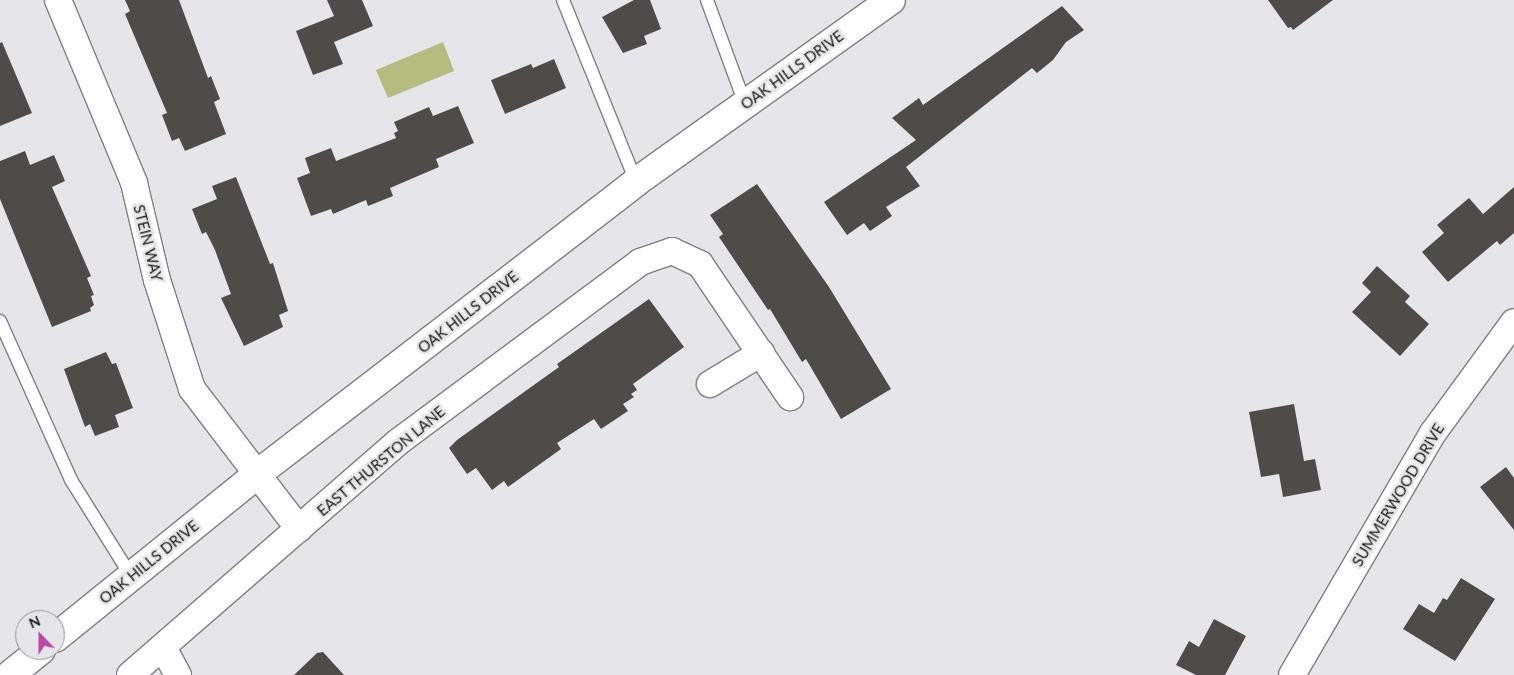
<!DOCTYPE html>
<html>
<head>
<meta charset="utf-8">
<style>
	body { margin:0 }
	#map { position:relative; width:1514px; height:675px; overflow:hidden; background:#e6e6ea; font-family:Lato,sans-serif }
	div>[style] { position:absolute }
	.green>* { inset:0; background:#b6bb80 }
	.building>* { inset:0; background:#4f4b49 }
	.roads { filter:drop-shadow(1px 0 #808084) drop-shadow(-1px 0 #808084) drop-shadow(0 1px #808084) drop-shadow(0 -1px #808084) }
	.service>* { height:12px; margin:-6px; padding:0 6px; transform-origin:6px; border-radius:6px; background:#fff }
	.minor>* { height:26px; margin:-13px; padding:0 13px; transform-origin:13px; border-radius:13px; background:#fff }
	.secondary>* { height:28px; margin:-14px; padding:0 14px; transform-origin:14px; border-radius:14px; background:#fff }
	span { translate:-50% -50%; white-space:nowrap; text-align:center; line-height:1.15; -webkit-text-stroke:5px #e6e6ea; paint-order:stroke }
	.street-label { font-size:15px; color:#19191b }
	.north { position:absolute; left:15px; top:610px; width:50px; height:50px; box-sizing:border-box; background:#e6e6ea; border:1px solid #949497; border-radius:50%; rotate:338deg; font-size:14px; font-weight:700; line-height:20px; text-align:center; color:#19191b }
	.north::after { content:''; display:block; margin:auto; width:18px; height:22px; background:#b947a3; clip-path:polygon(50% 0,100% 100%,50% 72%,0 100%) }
</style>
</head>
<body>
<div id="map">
	<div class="green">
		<i style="clip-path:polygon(443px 42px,454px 71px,388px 98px,376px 70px)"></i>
	</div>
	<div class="building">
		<i style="clip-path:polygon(125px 0,179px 0,208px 78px,211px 76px,220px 99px,214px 102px,226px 134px,185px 151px,179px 138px,172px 141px,162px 115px,167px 113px,125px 14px,130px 11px)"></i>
		<i style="clip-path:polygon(327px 0,362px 0,373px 26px,334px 42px,343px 64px,313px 75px,296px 31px,334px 16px)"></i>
		<i style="clip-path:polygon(634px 0,650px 0,661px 29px,644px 36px,647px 44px,623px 53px,602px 17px)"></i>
		<i style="clip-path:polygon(1268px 0,1333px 0,1293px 30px,1291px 27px,1288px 28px)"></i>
		<i style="clip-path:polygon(1062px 6px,1084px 30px,1066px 42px,1053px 60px,1037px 73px,1032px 68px,906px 167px,920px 186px,886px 207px,892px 216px,870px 231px,864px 223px,847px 235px,824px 202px,916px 140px,892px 118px,919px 98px,923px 105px)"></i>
		<i style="clip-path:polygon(2px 42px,32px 113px,0 126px,0 43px)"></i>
		<i style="clip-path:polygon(554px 59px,566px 88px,505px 114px,491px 80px,531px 64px,533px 68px)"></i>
		<i style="clip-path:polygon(458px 106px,474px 143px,436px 159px,439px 167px,390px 188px,393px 196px,368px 206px,366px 200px,333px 214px,331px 209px,311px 216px,297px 178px,310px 173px,305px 158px,331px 148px,336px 161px,396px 138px,394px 133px,398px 131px,394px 122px,429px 107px,433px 116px)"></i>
		<i style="clip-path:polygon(25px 151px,30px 165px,54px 155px,65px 181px,52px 187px,91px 276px,87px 278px,94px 295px,91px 296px,94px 305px,90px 308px,91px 311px,52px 327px,0 199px,0 161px)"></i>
		<i style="clip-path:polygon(236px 177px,270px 264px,273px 263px,288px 311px,279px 315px,283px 327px,244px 346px,221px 298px,231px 294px,215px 250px,206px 232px,202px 234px,192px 209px,217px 199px,212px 186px)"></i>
		<i style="clip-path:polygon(757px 184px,829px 287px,891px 389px,841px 419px,806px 359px,802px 362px,770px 309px,768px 310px,719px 237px,723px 234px,710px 215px)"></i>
		<i style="clip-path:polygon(1514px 187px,1514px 233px,1500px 245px,1497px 241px,1448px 282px,1422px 252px,1444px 233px,1437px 225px,1469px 198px,1483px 214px)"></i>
		<i style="clip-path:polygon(1377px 266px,1410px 296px,1405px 302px,1429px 324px,1400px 356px,1352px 312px,1371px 292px,1362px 283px)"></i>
		<i style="clip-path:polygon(649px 299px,684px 347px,633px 384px,637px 390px,631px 394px,634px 397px,623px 404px,628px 411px,601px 429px,594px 419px,557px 443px,561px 449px,508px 487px,504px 481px,492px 490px,476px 468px,467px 474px,449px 448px,457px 440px,559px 367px,557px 364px)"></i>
		<i style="clip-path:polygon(106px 352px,112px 364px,116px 363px,133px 408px,115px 415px,119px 427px,95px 436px,90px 424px,85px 427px,64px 369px)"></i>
		<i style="clip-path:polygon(1294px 404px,1304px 461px,1315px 459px,1321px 490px,1283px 497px,1279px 474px,1261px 477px,1249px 412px)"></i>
		<i style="clip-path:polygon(1506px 467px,1514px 478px,1514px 530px,1480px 487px)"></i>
		<i style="clip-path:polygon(1461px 578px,1495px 599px,1455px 661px,1403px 629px,1419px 604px,1434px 613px,1443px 598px,1447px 600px)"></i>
		<i style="clip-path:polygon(1214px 619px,1246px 636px,1225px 675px,1196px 675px,1176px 665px,1189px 641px,1199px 647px)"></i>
		<i style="clip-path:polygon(323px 652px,344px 675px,294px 675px,317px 653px)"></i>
	</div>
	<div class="roads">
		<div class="service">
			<i style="left:563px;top:0;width:196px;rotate:68.1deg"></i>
			<i style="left:707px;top:0;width:111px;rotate:69.9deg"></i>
			<i style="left:0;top:321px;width:174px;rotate:65.9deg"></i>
			<i style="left:71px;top:480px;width:113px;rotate:58deg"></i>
		</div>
		<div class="minor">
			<i style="left:58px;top:0;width:198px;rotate:67.4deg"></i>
			<i style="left:134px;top:183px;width:100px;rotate:76.7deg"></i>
			<i style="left:157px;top:280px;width:114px;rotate:72.2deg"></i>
			<i style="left:192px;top:389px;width:176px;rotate:52.6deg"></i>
			<i style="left:710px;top:384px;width:60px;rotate:-31.3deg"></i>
			<i style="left:163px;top:647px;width:32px;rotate:62deg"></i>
			<i style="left:130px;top:675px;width:355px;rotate:-41deg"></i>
			<i style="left:398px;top:442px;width:302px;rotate:-36.6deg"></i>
			<i style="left:640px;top:262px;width:34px;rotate:-19deg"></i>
			<i style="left:672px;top:251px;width:31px;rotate:25deg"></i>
			<i style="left:700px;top:264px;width:161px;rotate:55.9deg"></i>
			<i style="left:1292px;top:675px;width:280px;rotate:-59.8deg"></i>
			<i style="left:1433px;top:433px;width:137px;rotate:-53.9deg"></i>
		</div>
		<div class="secondary">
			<i style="left:55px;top:638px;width:259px;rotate:-39deg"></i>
			<i style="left:256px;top:475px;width:480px;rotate:-37.6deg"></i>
			<i style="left:636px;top:182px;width:313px;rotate:-35.5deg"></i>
			<i style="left:10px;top:675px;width:40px;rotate:-39deg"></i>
		</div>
	</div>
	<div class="street-label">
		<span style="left:792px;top:70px;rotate:-36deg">OAK HILLS DRIVE</span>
		<span style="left:148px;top:243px;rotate:76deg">STEIN WAY</span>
		<span style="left:468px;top:312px;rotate:-38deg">OAK HILLS DRIVE</span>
		<span style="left:381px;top:461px;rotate:-40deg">EAST THURSTON LANE</span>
		<span style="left:1398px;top:495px;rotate:-59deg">SUMMERWOOD DRIVE</span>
		<span style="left:149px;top:562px;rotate:-39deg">OAK HILLS DRIVE</span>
	</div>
	<div class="north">N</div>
</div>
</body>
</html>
